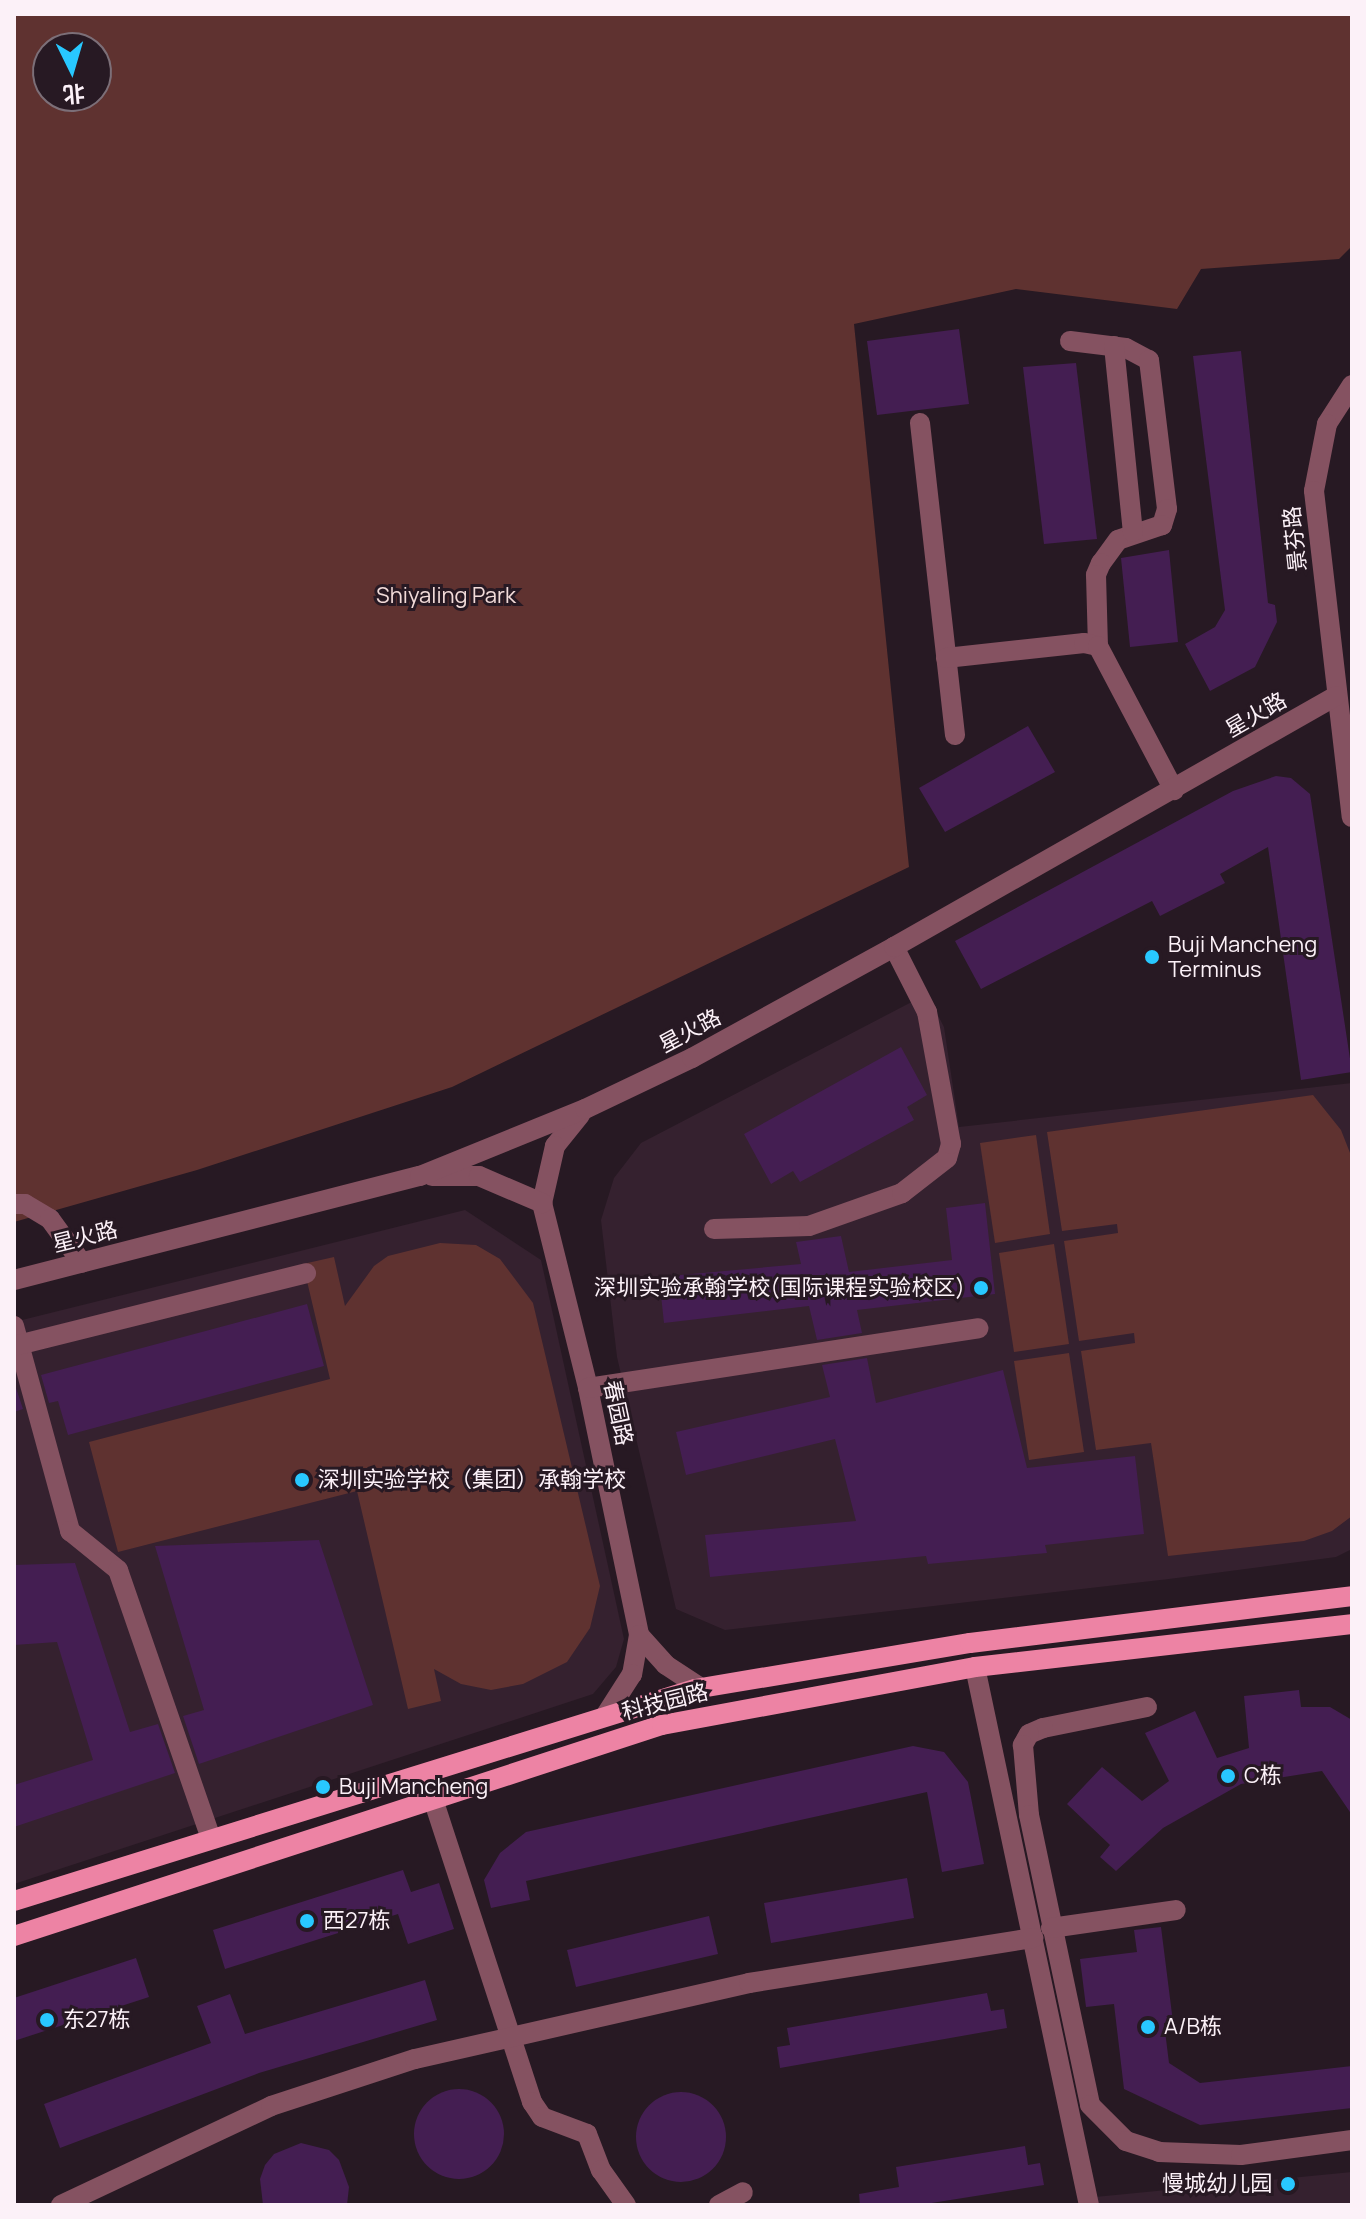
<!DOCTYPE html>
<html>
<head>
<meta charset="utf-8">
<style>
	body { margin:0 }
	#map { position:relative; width:1366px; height:2219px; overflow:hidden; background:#271923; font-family:Manrope,"Noto Sans SC",sans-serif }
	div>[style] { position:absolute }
	.built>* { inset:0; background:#35212f }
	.green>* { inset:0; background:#5f3230 }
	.building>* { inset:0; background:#441e52 }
	.round { border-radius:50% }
	.minor>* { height:20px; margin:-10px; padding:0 10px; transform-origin:10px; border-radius:10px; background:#855261 }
	.major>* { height:20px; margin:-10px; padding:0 10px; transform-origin:10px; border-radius:10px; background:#ed83a4 }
	.dots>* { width:22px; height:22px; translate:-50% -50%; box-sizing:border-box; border:4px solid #271923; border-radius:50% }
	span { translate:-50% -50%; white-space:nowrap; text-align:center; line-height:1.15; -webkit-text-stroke:6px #271923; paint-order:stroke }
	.street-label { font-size:22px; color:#fcf1f8 }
	.park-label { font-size:22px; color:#f2dbd9 }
	.poi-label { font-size:22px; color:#fcf1f8 }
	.left { translate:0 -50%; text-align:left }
	.right { translate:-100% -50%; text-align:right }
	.frame { position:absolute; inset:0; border:16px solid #fcf1f8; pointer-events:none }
	.north { position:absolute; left:32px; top:32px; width:80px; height:80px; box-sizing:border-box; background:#271923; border:2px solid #7c6f78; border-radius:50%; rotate:175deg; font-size:22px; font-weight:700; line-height:32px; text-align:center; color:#fcf1f8 }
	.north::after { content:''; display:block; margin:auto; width:28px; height:36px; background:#28c8ff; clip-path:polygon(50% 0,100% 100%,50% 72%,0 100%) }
</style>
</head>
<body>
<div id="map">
	<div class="built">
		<i style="clip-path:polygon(927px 994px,944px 1027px,959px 1127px,1352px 1083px,1352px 1549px,1336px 1557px,1169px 1579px,725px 1630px,676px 1609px,617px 1357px,601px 1220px,614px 1178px,641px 1143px)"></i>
		<i style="clip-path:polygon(465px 1210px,541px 1260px,624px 1639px,616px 1667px,593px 1694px,14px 1884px,14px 1322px)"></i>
		<i style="clip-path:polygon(1352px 2172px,1352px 2205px,1096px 2205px,1095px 2197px)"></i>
	</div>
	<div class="green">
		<i style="clip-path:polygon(evenodd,14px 14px,1352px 14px,1352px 246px,1339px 259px,1201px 269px,1177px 309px,1016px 289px,854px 324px,909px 867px,452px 1087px,197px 1170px,14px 1222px,14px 14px,48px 48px,96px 48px,96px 96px,48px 96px,48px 48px)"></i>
		<i style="clip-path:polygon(1313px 1095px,1341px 1130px,1352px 1158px,1352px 1516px,1332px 1531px,1304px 1541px,1168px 1556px,1151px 1443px,1096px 1450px,1081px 1351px,1135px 1343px,1134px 1333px,1079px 1341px,1064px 1241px,1118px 1233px,1117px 1224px,1062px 1231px,1047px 1132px)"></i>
		<i style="clip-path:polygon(1036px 1135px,1050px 1234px,995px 1243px,980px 1143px)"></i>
		<i style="clip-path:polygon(440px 1243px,476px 1245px,500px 1259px,533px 1303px,600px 1586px,590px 1628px,567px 1662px,523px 1684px,491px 1690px,461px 1684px,434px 1669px,441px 1701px,408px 1709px,357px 1491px,118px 1552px,89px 1442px,330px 1379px,303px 1264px,334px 1257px,345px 1306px,374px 1266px,388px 1256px)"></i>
		<i style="clip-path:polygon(1054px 1244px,1069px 1344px,1014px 1352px,999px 1253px)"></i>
		<i style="clip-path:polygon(1069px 1353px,1084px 1452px,1029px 1460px,1014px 1361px)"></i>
	</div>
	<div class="building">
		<i style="clip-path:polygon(959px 329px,969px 404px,877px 415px,867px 341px)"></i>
		<i style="clip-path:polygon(1241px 351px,1268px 603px,1275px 605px,1277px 622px,1255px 667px,1210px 691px,1185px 644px,1215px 627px,1225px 610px,1193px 356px)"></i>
		<i style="clip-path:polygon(1076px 363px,1097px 539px,1044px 544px,1023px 367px)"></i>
		<i style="clip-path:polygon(1169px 550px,1178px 642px,1130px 647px,1121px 558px)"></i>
		<i style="clip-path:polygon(1028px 726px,1055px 772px,945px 832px,919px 788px)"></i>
		<i style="clip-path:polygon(1276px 776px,1291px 778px,1310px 794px,1352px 1072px,1301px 1080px,1268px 847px,1220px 874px,1225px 883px,1160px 916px,1152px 901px,981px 989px,955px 941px,1233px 791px)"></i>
		<i style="clip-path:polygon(901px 1047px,927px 1095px,907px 1107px,914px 1120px,800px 1182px,793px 1171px,771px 1184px,744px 1134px)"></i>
		<i style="clip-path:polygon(985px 1203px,995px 1294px,857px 1310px,862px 1333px,817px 1340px,809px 1306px,664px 1323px,659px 1277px,801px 1264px,796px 1242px,841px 1236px,849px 1272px,952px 1260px,946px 1208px)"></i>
		<i style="clip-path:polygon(307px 1304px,324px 1366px,68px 1435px,58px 1401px,49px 1403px,41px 1375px)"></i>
		<i style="clip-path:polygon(867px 1358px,876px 1403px,1003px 1370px,1027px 1468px,1135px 1456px,1144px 1534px,1045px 1545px,1047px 1553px,928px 1564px,926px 1556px,710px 1577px,705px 1535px,856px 1521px,835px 1439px,686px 1475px,676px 1432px,830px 1397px,822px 1365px)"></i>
		<i style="clip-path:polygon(14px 1382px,23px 1409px,14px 1412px)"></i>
		<i style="clip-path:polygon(319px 1540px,373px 1705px,199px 1764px,183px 1716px,204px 1710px,155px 1546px)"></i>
		<i style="clip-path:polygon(75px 1563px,130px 1732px,158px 1724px,175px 1773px,14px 1827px,14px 1785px,93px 1760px,57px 1642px,14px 1645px,14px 1565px)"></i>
		<i style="clip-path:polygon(1299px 1690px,1301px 1707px,1330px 1707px,1352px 1720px,1352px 1815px,1322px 1771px,1241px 1784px,1163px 1828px,1116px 1871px,1100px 1857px,1110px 1845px,1067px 1804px,1102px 1767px,1142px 1801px,1169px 1781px,1145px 1733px,1195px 1711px,1217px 1758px,1249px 1748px,1244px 1696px)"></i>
		<i style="clip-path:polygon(913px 1746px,944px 1752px,968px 1782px,984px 1864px,942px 1872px,927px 1792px,526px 1881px,530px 1900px,491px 1908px,484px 1880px,500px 1853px,526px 1832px)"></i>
		<i style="clip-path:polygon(403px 1870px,411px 1892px,439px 1883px,454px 1929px,408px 1944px,398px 1914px,225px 1969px,213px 1930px)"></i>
		<i style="clip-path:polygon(907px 1878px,914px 1918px,771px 1943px,764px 1903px)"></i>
		<i style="clip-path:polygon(709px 1916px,718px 1954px,576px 1987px,567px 1950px)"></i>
		<i style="clip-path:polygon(1161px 1927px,1173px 2022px,1164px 2023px,1169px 2063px,1200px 2083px,1352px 2066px,1352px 2108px,1200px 2125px,1124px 2089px,1114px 2004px,1086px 2007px,1080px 1959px,1137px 1952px,1134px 1930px)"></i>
		<i style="clip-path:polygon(136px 1958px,149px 1997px,14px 2041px,14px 1998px)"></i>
		<i style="clip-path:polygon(425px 1980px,437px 2020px,259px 2073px,60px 2148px,44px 2104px,211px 2043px,197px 2006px,230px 1994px,245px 2034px)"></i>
		<i style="clip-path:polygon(987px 1993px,991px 2011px,1004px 2009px,1007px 2028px,780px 2068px,777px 2047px,790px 2045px,787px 2028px)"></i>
		<i class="round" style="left:414px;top:2089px;width:90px;height:90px"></i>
		<i class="round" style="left:636px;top:2092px;width:90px;height:90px"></i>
		<i style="clip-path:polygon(301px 2143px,329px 2150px,339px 2160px,349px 2187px,347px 2205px,263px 2205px,260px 2179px,265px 2165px,274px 2154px)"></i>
		<i style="clip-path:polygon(1025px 2146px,1028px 2165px,1040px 2163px,1044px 2185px,919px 2205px,860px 2205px,859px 2194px,899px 2187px,896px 2167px)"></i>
	</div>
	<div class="minor">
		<i style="left:1070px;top:341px;width:56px;rotate:7.1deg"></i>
		<i style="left:1126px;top:348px;width:26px;rotate:28deg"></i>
		<i style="left:1149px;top:360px;width:150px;rotate:83.1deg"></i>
		<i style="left:1167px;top:509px;width:17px;rotate:107deg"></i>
		<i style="left:1162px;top:525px;width:46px;rotate:161.2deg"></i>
		<i style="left:1118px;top:540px;width:29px;rotate:126deg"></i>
		<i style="left:1101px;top:563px;width:13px;rotate:113deg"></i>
		<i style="left:1096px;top:575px;width:71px;rotate:88.4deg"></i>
		<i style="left:1114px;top:346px;width:187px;rotate:84.2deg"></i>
		<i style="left:1352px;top:385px;width:46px;rotate:122.7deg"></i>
		<i style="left:1327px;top:424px;width:68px;rotate:101deg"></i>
		<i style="left:1314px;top:491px;width:328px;rotate:83.4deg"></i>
		<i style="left:920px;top:423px;width:314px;rotate:83.6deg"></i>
		<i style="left:946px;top:658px;width:139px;rotate:-6.2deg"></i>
		<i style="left:1084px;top:643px;width:14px;rotate:12deg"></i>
		<i style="left:1098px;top:646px;width:163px;rotate:62.2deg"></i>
		<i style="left:580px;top:1115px;width:40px;rotate:129deg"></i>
		<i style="left:555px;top:1146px;width:58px;rotate:102.8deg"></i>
		<i style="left:542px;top:1203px;width:191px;rotate:76deg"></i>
		<i style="left:588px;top:1388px;width:252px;rotate:78.3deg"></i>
		<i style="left:639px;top:1635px;width:40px;rotate:100deg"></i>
		<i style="left:632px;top:1674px;width:50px;rotate:122.7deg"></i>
		<i style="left:432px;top:1176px;width:47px"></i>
		<i style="left:479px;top:1176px;width:69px;rotate:23.2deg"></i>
		<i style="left:14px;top:1204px;width:11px"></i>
		<i style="left:25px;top:1204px;width:29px;rotate:31deg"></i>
		<i style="left:50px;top:1219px;width:54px;rotate:54deg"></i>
		<i style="left:714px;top:1229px;width:95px;rotate:-1.8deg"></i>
		<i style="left:809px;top:1226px;width:99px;rotate:-19.5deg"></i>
		<i style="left:902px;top:1193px;width:57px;rotate:-37.9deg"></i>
		<i style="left:947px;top:1158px;width:15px;rotate:-74deg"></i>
		<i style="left:951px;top:1144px;width:134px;rotate:-100.3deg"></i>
		<i style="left:927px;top:1012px;width:73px;rotate:-116.9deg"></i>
		<i style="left:14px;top:1280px;width:419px;rotate:-14.4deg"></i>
		<i style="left:420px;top:1176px;width:178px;rotate:-22.1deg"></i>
		<i style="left:585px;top:1109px;width:119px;rotate:-25.5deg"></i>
		<i style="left:692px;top:1058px;width:230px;rotate:-28.8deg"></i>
		<i style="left:894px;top:947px;width:508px;rotate:-29.59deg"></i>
		<i style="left:14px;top:1326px;width:213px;rotate:74.7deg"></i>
		<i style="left:70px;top:1531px;width:62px;rotate:39.1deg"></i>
		<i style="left:118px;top:1570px;width:284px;rotate:70.9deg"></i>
		<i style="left:14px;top:1346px;width:301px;rotate:-14deg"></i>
		<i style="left:588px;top:1388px;width:395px;rotate:-8.7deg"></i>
		<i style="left:639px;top:1635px;width:40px;rotate:48deg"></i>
		<i style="left:666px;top:1665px;width:42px;rotate:33.3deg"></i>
		<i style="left:975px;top:1667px;width:550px;rotate:78.04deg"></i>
		<i style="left:1147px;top:1707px;width:106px;rotate:168.6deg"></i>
		<i style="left:1043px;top:1728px;width:15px;rotate:157deg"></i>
		<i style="left:1029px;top:1734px;width:13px;rotate:119deg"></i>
		<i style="left:1023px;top:1745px;width:70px;rotate:85.1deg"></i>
		<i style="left:1029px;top:1815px;width:296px;rotate:78.1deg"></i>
		<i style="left:1090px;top:2105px;width:51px;rotate:45deg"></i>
		<i style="left:1126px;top:2141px;width:35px;rotate:18deg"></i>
		<i style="left:1159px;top:2152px;width:82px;rotate:2.1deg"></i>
		<i style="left:1241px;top:2155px;width:112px;rotate:-7.7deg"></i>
		<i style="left:433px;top:1799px;width:319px;rotate:71.9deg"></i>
		<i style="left:532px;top:2102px;width:18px;rotate:56deg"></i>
		<i style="left:542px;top:2117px;width:48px;rotate:20.7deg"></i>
		<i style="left:587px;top:2134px;width:39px;rotate:69deg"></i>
		<i style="left:601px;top:2170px;width:43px;rotate:54.5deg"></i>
		<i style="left:1051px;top:1928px;width:126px;rotate:-8.2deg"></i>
		<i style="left:61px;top:2205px;width:232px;rotate:-25.2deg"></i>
		<i style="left:271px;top:2106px;width:151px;rotate:-18.1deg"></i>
		<i style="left:415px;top:2059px;width:343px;rotate:-12.8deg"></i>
		<i style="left:749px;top:1983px;width:288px;rotate:-9deg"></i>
		<i style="left:719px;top:2205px;width:27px;rotate:-28deg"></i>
	</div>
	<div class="major">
		<i style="left:14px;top:1901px;width:713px;rotate:-17.29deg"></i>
		<i style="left:695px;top:1689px;width:279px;rotate:-9.5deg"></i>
		<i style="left:970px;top:1643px;width:385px;rotate:-7deg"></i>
		<i style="left:14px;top:1936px;width:681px;rotate:-18.04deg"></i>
		<i style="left:662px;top:1725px;width:318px;rotate:-10.5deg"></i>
		<i style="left:975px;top:1667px;width:379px;rotate:-6.5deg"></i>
	</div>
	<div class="dots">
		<i style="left:1152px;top:957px;background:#28c8ff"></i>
		<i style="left:981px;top:1288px;background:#28c8ff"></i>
		<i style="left:302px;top:1480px;background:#28c8ff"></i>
		<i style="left:1228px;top:1776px;background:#28c8ff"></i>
		<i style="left:323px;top:1787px;background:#28c8ff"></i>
		<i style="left:307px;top:1921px;background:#28c8ff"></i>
		<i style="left:47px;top:2020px;background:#28c8ff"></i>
		<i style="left:1148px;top:2027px;background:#28c8ff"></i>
		<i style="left:1288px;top:2184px;background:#28c8ff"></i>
	</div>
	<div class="street-label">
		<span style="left:1295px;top:539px;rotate:-96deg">景芬路</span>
		<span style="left:1256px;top:715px;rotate:-30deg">星火路</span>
		<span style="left:690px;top:1031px;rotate:-28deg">星火路</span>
		<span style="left:85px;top:1237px;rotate:-14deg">星火路</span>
		<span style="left:618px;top:1413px;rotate:78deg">春园路</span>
		<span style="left:665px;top:1702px;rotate:-14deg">科技园路</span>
	</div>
	<div class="park-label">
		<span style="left:446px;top:596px">Shiyaling Park</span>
	</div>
	<div class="poi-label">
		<span class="left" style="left:1168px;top:957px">Buji Mancheng<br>Terminus</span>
		<span class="right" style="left:965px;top:1288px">深圳实验承翰学校(国际课程实验校区)</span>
		<span class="left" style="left:318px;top:1480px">深圳实验学校（集团）承翰学校</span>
		<span class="left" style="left:1244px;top:1776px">C栋</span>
		<span class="left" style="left:339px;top:1787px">Buji Mancheng</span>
		<span class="left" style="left:323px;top:1921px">西27栋</span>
		<span class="left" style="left:63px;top:2020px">东27栋</span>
		<span class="left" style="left:1164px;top:2027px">A/B栋</span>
		<span class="right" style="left:1272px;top:2184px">慢城幼儿园</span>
	</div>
	<div class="frame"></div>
	<div class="north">北</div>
</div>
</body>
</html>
